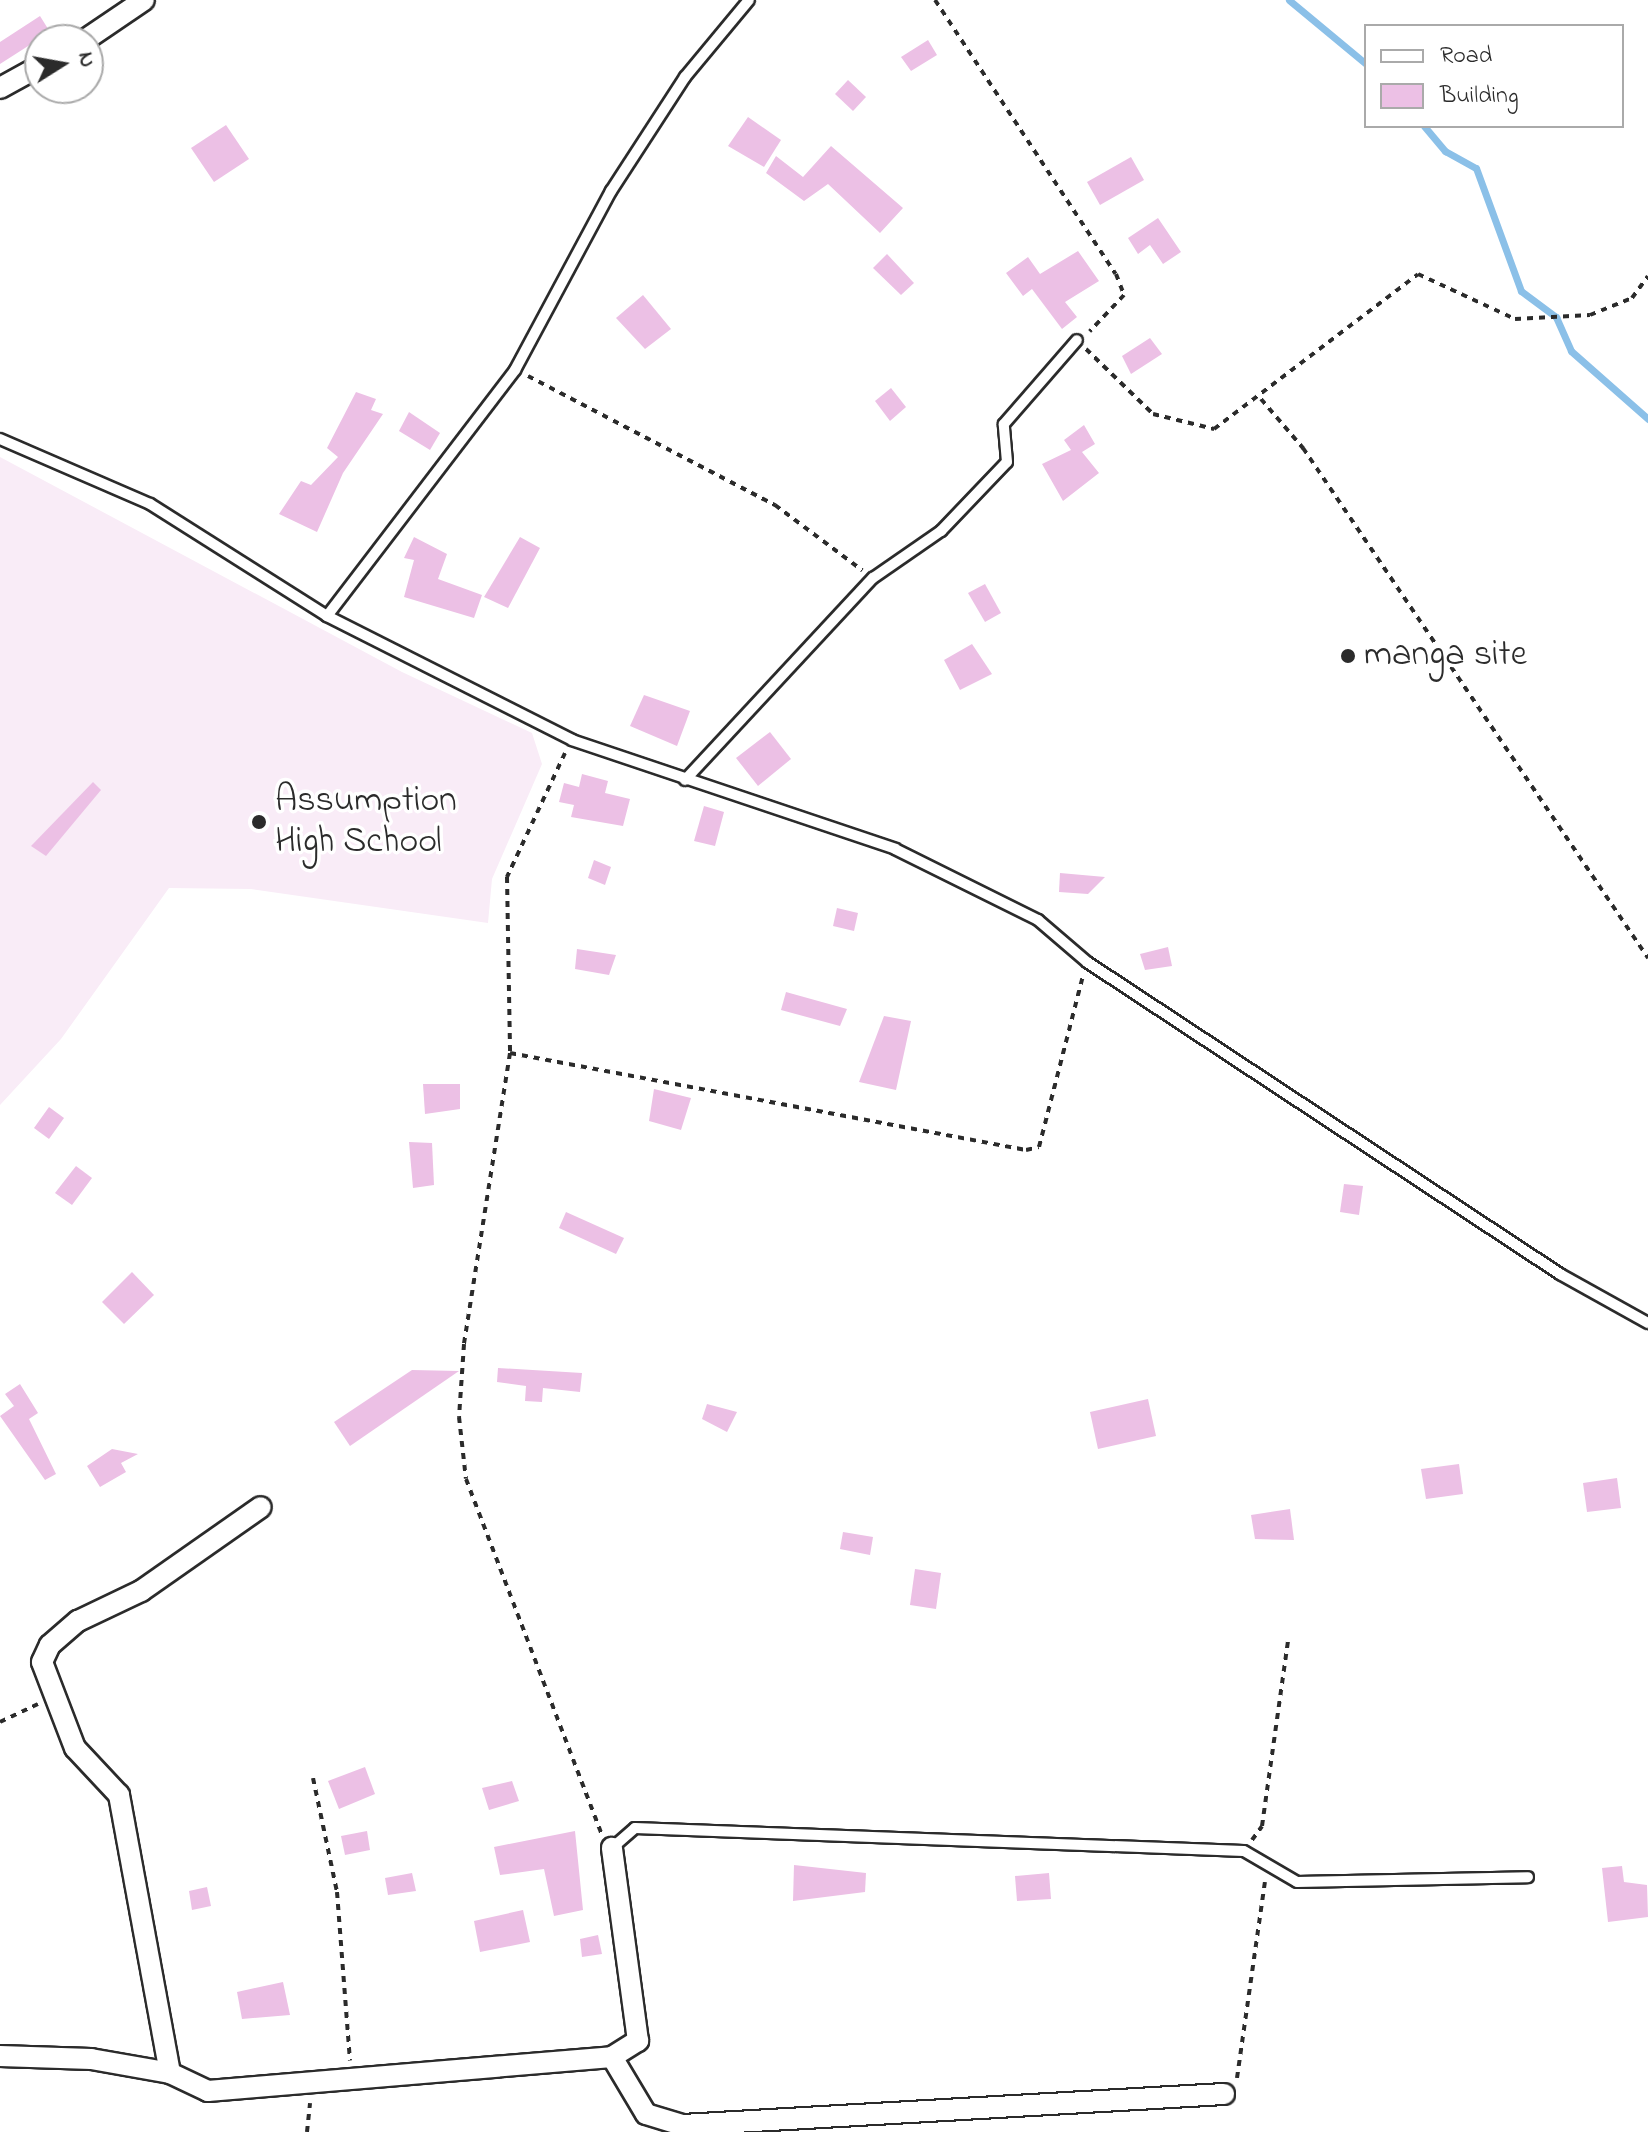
<!DOCTYPE html>
<html>
<head>
<meta charset="utf-8">
<style>
	body { margin:0 }
	#map { position:relative; width:1648px; height:2132px; overflow:hidden; background:#fff; font-family:"Indie Flower",sans-serif }
	div>[style] { position:absolute }
	.built>* { inset:0; background:#f9ecf7 }
	.stream>* { height:7px; margin:-3.5px; padding:0 3.5px; transform-origin:3.5px; border-radius:3.5px; background:#8bc0e8 }
	.building>* { inset:0; background:#ecc0e5 }
	.path>* { height:4px; margin-top:-2px; transform-origin:0; background:repeating-linear-gradient(90deg,#2b2b2b 0 6px,transparent 0 12px) }
	.roads { filter:drop-shadow(2px 0 #2b2b2b) drop-shadow(-2px 0 #2b2b2b) drop-shadow(0 2px #2b2b2b) drop-shadow(0 -2px #2b2b2b) }
	.service>* { height:10px; margin:-5px; padding:0 5px; transform-origin:5px; border-radius:5px; background:#fff }
	.minor>* { height:20px; margin:-10px; padding:0 10px; transform-origin:10px; border-radius:10px; background:#fff }
	.dots>* { width:22px; height:22px; translate:-50% -50%; box-sizing:border-box; border:4px solid #fff; border-radius:50% }
	span { translate:-50% -50%; white-space:nowrap; text-align:center; line-height:1.15; -webkit-text-stroke:7px #fff; paint-order:stroke }
	.poi-label { font-size:36px; color:#2b2b2b }
	.left { translate:0 -50%; text-align:left }
	.legend { position:absolute; left:1364px; top:24px; width:260px; height:104px; box-sizing:border-box; background:#fff; border:2px solid #aaa; margin:0; padding:10px 14px; list-style:none; font-size:24px; color:#2b2b2b }
	.legend li { display:flex; align-items:center; gap:16px; height:40px }
	.legend b { width:40px; border:2px solid #aaa }
	.north { position:absolute; left:24px; top:24px; width:80px; height:80px; box-sizing:border-box; background:#fff; border:2px solid #aaa; border-radius:50%; rotate:79deg; font-size:22px; font-weight:700; line-height:32px; text-align:center; color:#2b2b2b }
	.north::after { content:''; display:block; margin:auto; width:28px; height:36px; background:#2b2b2b; clip-path:polygon(50% 0,100% 100%,50% 72%,0 100%) }
</style>
</head>
<body>
<div id="map">
	<div class="built">
		<i style="clip-path:polygon(0 457px,402px 672px,532px 733px,542px 764px,492px 879px,488px 923px,251px 889px,169px 888px,61px 1039px,0 1105px)"></i>
	</div>
	<div class="stream">
		<i style="left:1289px;top:0;width:100px;rotate:39.7deg"></i>
		<i style="left:1424px;top:126px;width:33px;rotate:50deg"></i>
		<i style="left:1445px;top:151px;width:35px;rotate:29deg"></i>
		<i style="left:1476px;top:168px;width:131px;rotate:69.9deg"></i>
		<i style="left:1521px;top:291px;width:44px;rotate:36.6deg"></i>
		<i style="left:1556px;top:317px;width:37px;rotate:66deg"></i>
		<i style="left:1571px;top:351px;width:103px;rotate:41.4deg"></i>
	</div>
	<div class="building">
		<i style="clip-path:polygon(40px 16px,50px 32px,0 64px,0 42px)"></i>
		<i style="clip-path:polygon(928px 40px,937px 55px,911px 71px,901px 57px)"></i>
		<i style="clip-path:polygon(848px 80px,866px 97px,853px 111px,835px 94px)"></i>
		<i style="clip-path:polygon(748px 117px,781px 140px,764px 167px,728px 146px)"></i>
		<i style="clip-path:polygon(226px 125px,249px 159px,214px 182px,191px 148px)"></i>
		<i style="clip-path:polygon(831px 146px,903px 208px,880px 233px,828px 184px,804px 201px,766px 173px,776px 156px,803px 177px)"></i>
		<i style="clip-path:polygon(1131px 157px,1144px 180px,1100px 205px,1087px 182px)"></i>
		<i style="clip-path:polygon(1158px 218px,1181px 252px,1163px 264px,1150px 245px,1138px 254px,1128px 238px)"></i>
		<i style="clip-path:polygon(1078px 251px,1099px 281px,1065px 302px,1077px 317px,1062px 329px,1032px 289px,1023px 296px,1006px 273px,1028px 257px,1040px 274px)"></i>
		<i style="clip-path:polygon(887px 254px,914px 283px,901px 295px,873px 268px)"></i>
		<i style="clip-path:polygon(643px 295px,671px 329px,645px 349px,616px 318px)"></i>
		<i style="clip-path:polygon(1150px 338px,1162px 354px,1131px 374px,1122px 356px)"></i>
		<i style="clip-path:polygon(891px 388px,906px 407px,890px 421px,875px 401px)"></i>
		<i style="clip-path:polygon(356px 392px,376px 399px,371px 410px,383px 414px,343px 473px,317px 532px,279px 514px,301px 481px,311px 485px,338px 457px,327px 448px)"></i>
		<i style="clip-path:polygon(409px 412px,440px 433px,430px 450px,399px 431px)"></i>
		<i style="clip-path:polygon(1084px 425px,1095px 444px,1082px 452px,1099px 473px,1063px 501px,1042px 464px,1071px 450px,1064px 440px)"></i>
		<i style="clip-path:polygon(414px 537px,447px 554px,438px 579px,482px 595px,474px 618px,404px 597px,414px 560px,404px 558px)"></i>
		<i style="clip-path:polygon(520px 537px,540px 548px,508px 608px,484px 597px)"></i>
		<i style="clip-path:polygon(985px 584px,1001px 613px,985px 622px,968px 593px)"></i>
		<i style="clip-path:polygon(972px 644px,992px 674px,960px 690px,944px 660px)"></i>
		<i style="clip-path:polygon(644px 695px,690px 711px,677px 746px,630px 726px)"></i>
		<i style="clip-path:polygon(770px 732px,791px 759px,758px 786px,736px 758px)"></i>
		<i style="clip-path:polygon(582px 774px,608px 781px,605px 793px,630px 799px,623px 826px,571px 817px,574px 805px,559px 802px,564px 783px,579px 787px)"></i>
		<i style="clip-path:polygon(93px 782px,101px 790px,46px 856px,31px 846px)"></i>
		<i style="clip-path:polygon(704px 806px,724px 812px,715px 846px,694px 841px)"></i>
		<i style="clip-path:polygon(594px 860px,611px 867px,605px 885px,588px 878px)"></i>
		<i style="clip-path:polygon(1060px 873px,1105px 877px,1088px 894px,1059px 892px)"></i>
		<i style="clip-path:polygon(837px 908px,858px 913px,854px 931px,833px 926px)"></i>
		<i style="clip-path:polygon(1168px 947px,1172px 966px,1145px 970px,1140px 954px)"></i>
		<i style="clip-path:polygon(577px 949px,616px 955px,609px 975px,575px 969px)"></i>
		<i style="clip-path:polygon(786px 992px,847px 1009px,840px 1026px,781px 1010px)"></i>
		<i style="clip-path:polygon(884px 1016px,911px 1021px,896px 1090px,859px 1082px)"></i>
		<i style="clip-path:polygon(423px 1084px,460px 1084px,460px 1109px,425px 1114px)"></i>
		<i style="clip-path:polygon(654px 1089px,691px 1098px,681px 1130px,649px 1121px)"></i>
		<i style="clip-path:polygon(49px 1107px,64px 1118px,49px 1139px,34px 1128px)"></i>
		<i style="clip-path:polygon(409px 1142px,432px 1143px,434px 1185px,413px 1188px)"></i>
		<i style="clip-path:polygon(76px 1166px,92px 1178px,72px 1205px,55px 1193px)"></i>
		<i style="clip-path:polygon(1344px 1184px,1363px 1186px,1359px 1215px,1340px 1212px)"></i>
		<i style="clip-path:polygon(566px 1212px,624px 1238px,616px 1254px,559px 1228px)"></i>
		<i style="clip-path:polygon(132px 1272px,154px 1295px,124px 1324px,102px 1302px)"></i>
		<i style="clip-path:polygon(498px 1368px,582px 1373px,580px 1392px,543px 1388px,542px 1402px,525px 1401px,526px 1386px,497px 1382px)"></i>
		<i style="clip-path:polygon(412px 1370px,459px 1371px,350px 1446px,334px 1422px)"></i>
		<i style="clip-path:polygon(20px 1384px,38px 1413px,29px 1419px,56px 1474px,45px 1480px,0 1416px,14px 1406px,5px 1394px)"></i>
		<i style="clip-path:polygon(1148px 1399px,1156px 1436px,1098px 1449px,1090px 1412px)"></i>
		<i style="clip-path:polygon(707px 1404px,737px 1412px,727px 1432px,702px 1419px)"></i>
		<i style="clip-path:polygon(112px 1449px,138px 1454px,121px 1463px,126px 1472px,100px 1487px,87px 1466px)"></i>
		<i style="clip-path:polygon(1459px 1464px,1463px 1494px,1426px 1499px,1421px 1469px)"></i>
		<i style="clip-path:polygon(1617px 1478px,1621px 1508px,1587px 1512px,1583px 1483px)"></i>
		<i style="clip-path:polygon(1290px 1509px,1294px 1540px,1255px 1539px,1251px 1515px)"></i>
		<i style="clip-path:polygon(843px 1532px,873px 1537px,870px 1555px,840px 1549px)"></i>
		<i style="clip-path:polygon(915px 1569px,941px 1573px,936px 1609px,910px 1605px)"></i>
		<i style="clip-path:polygon(365px 1767px,375px 1794px,339px 1809px,328px 1781px)"></i>
		<i style="clip-path:polygon(512px 1781px,519px 1801px,489px 1810px,482px 1788px)"></i>
		<i style="clip-path:polygon(367px 1831px,370px 1850px,345px 1855px,341px 1836px)"></i>
		<i style="clip-path:polygon(575px 1831px,583px 1910px,554px 1916px,544px 1869px,500px 1875px,494px 1847px)"></i>
		<i style="clip-path:polygon(794px 1865px,866px 1873px,865px 1892px,793px 1901px)"></i>
		<i style="clip-path:polygon(1622px 1866px,1624px 1882px,1647px 1885px,1648px 1917px,1608px 1922px,1602px 1868px)"></i>
		<i style="clip-path:polygon(412px 1873px,416px 1891px,388px 1895px,385px 1878px)"></i>
		<i style="clip-path:polygon(1049px 1873px,1051px 1899px,1017px 1901px,1015px 1876px)"></i>
		<i style="clip-path:polygon(207px 1887px,211px 1906px,192px 1910px,189px 1891px)"></i>
		<i style="clip-path:polygon(523px 1910px,530px 1942px,480px 1952px,474px 1921px)"></i>
		<i style="clip-path:polygon(598px 1935px,602px 1954px,582px 1957px,580px 1939px)"></i>
		<i style="clip-path:polygon(283px 1982px,290px 2015px,242px 2019px,237px 1992px)"></i>
	</div>
	<div class="path">
		<i style="left:935px;top:0;width:328px;rotate:56.6deg"></i>
		<i style="left:1116px;top:274px;width:22px;rotate:69deg"></i>
		<i style="left:1124px;top:295px;width:50px;rotate:133.4deg"></i>
		<i style="left:1086px;top:349px;width:93px;rotate:44.1deg"></i>
		<i style="left:1153px;top:414px;width:63px;rotate:13.8deg"></i>
		<i style="left:1214px;top:429px;width:256px;rotate:-37.2deg"></i>
		<i style="left:1418px;top:274px;width:107px;rotate:24.9deg"></i>
		<i style="left:1515px;top:319px;width:75px;rotate:-3.1deg"></i>
		<i style="left:1590px;top:315px;width:45px;rotate:-22deg"></i>
		<i style="left:1632px;top:298px;width:27px;rotate:-54deg"></i>
		<i style="left:528px;top:376px;width:279px;rotate:27.6deg"></i>
		<i style="left:775px;top:505px;width:109px;rotate:36.8deg"></i>
		<i style="left:1261px;top:399px;width:65px;rotate:49.4deg"></i>
		<i style="left:1303px;top:448px;width:616px;rotate:55.92deg"></i>
		<i style="left:565px;top:753px;width:137px;rotate:115.1deg"></i>
		<i style="left:507px;top:877px;width:176px;rotate:89deg"></i>
		<i style="left:510px;top:1053px;width:295px;rotate:99deg"></i>
		<i style="left:464px;top:1344px;width:73px;rotate:93.9deg"></i>
		<i style="left:459px;top:1417px;width:62px;rotate:83.6deg"></i>
		<i style="left:466px;top:1479px;width:379px;rotate:69.1deg"></i>
		<i style="left:510px;top:1053px;width:525px;rotate:10.65deg"></i>
		<i style="left:1026px;top:1150px;width:13px;rotate:-13deg"></i>
		<i style="left:1039px;top:1147px;width:177px;rotate:-75.6deg"></i>
		<i style="left:0;top:1722px;width:42px;rotate:-25.3deg"></i>
		<i style="left:313px;top:1778px;width:116px;rotate:78.1deg"></i>
		<i style="left:337px;top:1892px;width:169px;rotate:85.6deg"></i>
		<i style="left:1252px;top:1840px;width:17px;rotate:-54deg"></i>
		<i style="left:1262px;top:1826px;width:186px;rotate:-82deg"></i>
		<i style="left:1237px;top:2078px;width:198px;rotate:-81.9deg"></i>
		<i style="left:307px;top:2132px;width:29px;rotate:-84deg"></i>
	</div>
	<div class="roads">
		<div class="service">
			<i style="left:0;top:439px;width:163px;rotate:23.4deg"></i>
			<i style="left:150px;top:504px;width:209px;rotate:32.3deg"></i>
			<i style="left:327px;top:616px;width:275px;rotate:26.8deg"></i>
			<i style="left:572px;top:740px;width:341px;rotate:18.6deg"></i>
			<i style="left:895px;top:849px;width:160px;rotate:26.4deg"></i>
			<i style="left:1038px;top:920px;width:65px;rotate:40.6deg"></i>
			<i style="left:1087px;top:962px;width:567px;rotate:33.41deg"></i>
			<i style="left:1560px;top:1274px;width:101px;rotate:29.1deg"></i>
			<i style="left:327px;top:616px;width:310px;rotate:-52.6deg"></i>
			<i style="left:515px;top:370px;width:203px;rotate:-61.8deg"></i>
			<i style="left:611px;top:191px;width:136px;rotate:-57deg"></i>
			<i style="left:685px;top:77px;width:100px;rotate:-50.3deg"></i>
			<i style="left:685px;top:780px;width:276px;rotate:-47.1deg"></i>
			<i style="left:873px;top:578px;width:83px;rotate:-34.7deg"></i>
			<i style="left:941px;top:531px;width:95px;rotate:-46.3deg"></i>
			<i style="left:1007px;top:462px;width:38px;rotate:-95deg"></i>
			<i style="left:1004px;top:424px;width:111px;rotate:-49deg"></i>
			<i style="left:612px;top:1848px;width:30px;rotate:-41deg"></i>
			<i style="left:635px;top:1828px;width:609px;rotate:2.16deg"></i>
			<i style="left:1244px;top:1851px;width:61px;rotate:30.3deg"></i>
			<i style="left:1297px;top:1882px;width:231px;rotate:-1.2deg"></i>
		</div>
		<div class="minor">
			<i style="left:85px;top:40px;width:71px;rotate:-34.1deg"></i>
			<i style="left:0;top:88px;width:46px;rotate:-28.8deg"></i>
			<i style="left:0;top:2056px;width:91px;rotate:1.9deg"></i>
			<i style="left:91px;top:2059px;width:80px;rotate:10deg"></i>
			<i style="left:170px;top:2073px;width:42px;rotate:25.3deg"></i>
			<i style="left:208px;top:2091px;width:405px;rotate:-4.8deg"></i>
			<i style="left:612px;top:2057px;width:31px;rotate:-32deg"></i>
			<i style="left:638px;top:2041px;width:195px;rotate:-97.7deg"></i>
			<i style="left:612px;top:2057px;width:66px;rotate:59.2deg"></i>
			<i style="left:646px;top:2114px;width:39px;rotate:17deg"></i>
			<i style="left:683px;top:2125px;width:542px;rotate:-3.28deg"></i>
			<i style="left:170px;top:2073px;width:283px;rotate:-100.4deg"></i>
			<i style="left:119px;top:1795px;width:64px;rotate:-133.1deg"></i>
			<i style="left:75px;top:1748px;width:92px;rotate:-111deg"></i>
			<i style="left:42px;top:1662px;width:19px;rotate:-65deg"></i>
			<i style="left:50px;top:1645px;width:37px;rotate:-41deg"></i>
			<i style="left:78px;top:1621px;width:70px;rotate:-25.5deg"></i>
			<i style="left:141px;top:1591px;width:146px;rotate:-35deg"></i>
		</div>
	</div>
	<div class="dots">
		<i style="left:1348px;top:656px;background:#2b2b2b"></i>
		<i style="left:259px;top:822px;background:#2b2b2b"></i>
	</div>
	<div class="poi-label">
		<span class="left" style="left:1364px;top:656px">manga site</span>
		<span class="left" style="left:275px;top:822px">Assumption<br>High School</span>
	</div>
	<ul class="legend">
	<li><b style="height:10px;background:#fff"></b>Road</li>
	<li><b style="height:22px;background:#ecc0e5"></b>Building</li>
	</ul>
	<div class="north">N</div>
</div>
</body>
</html>
